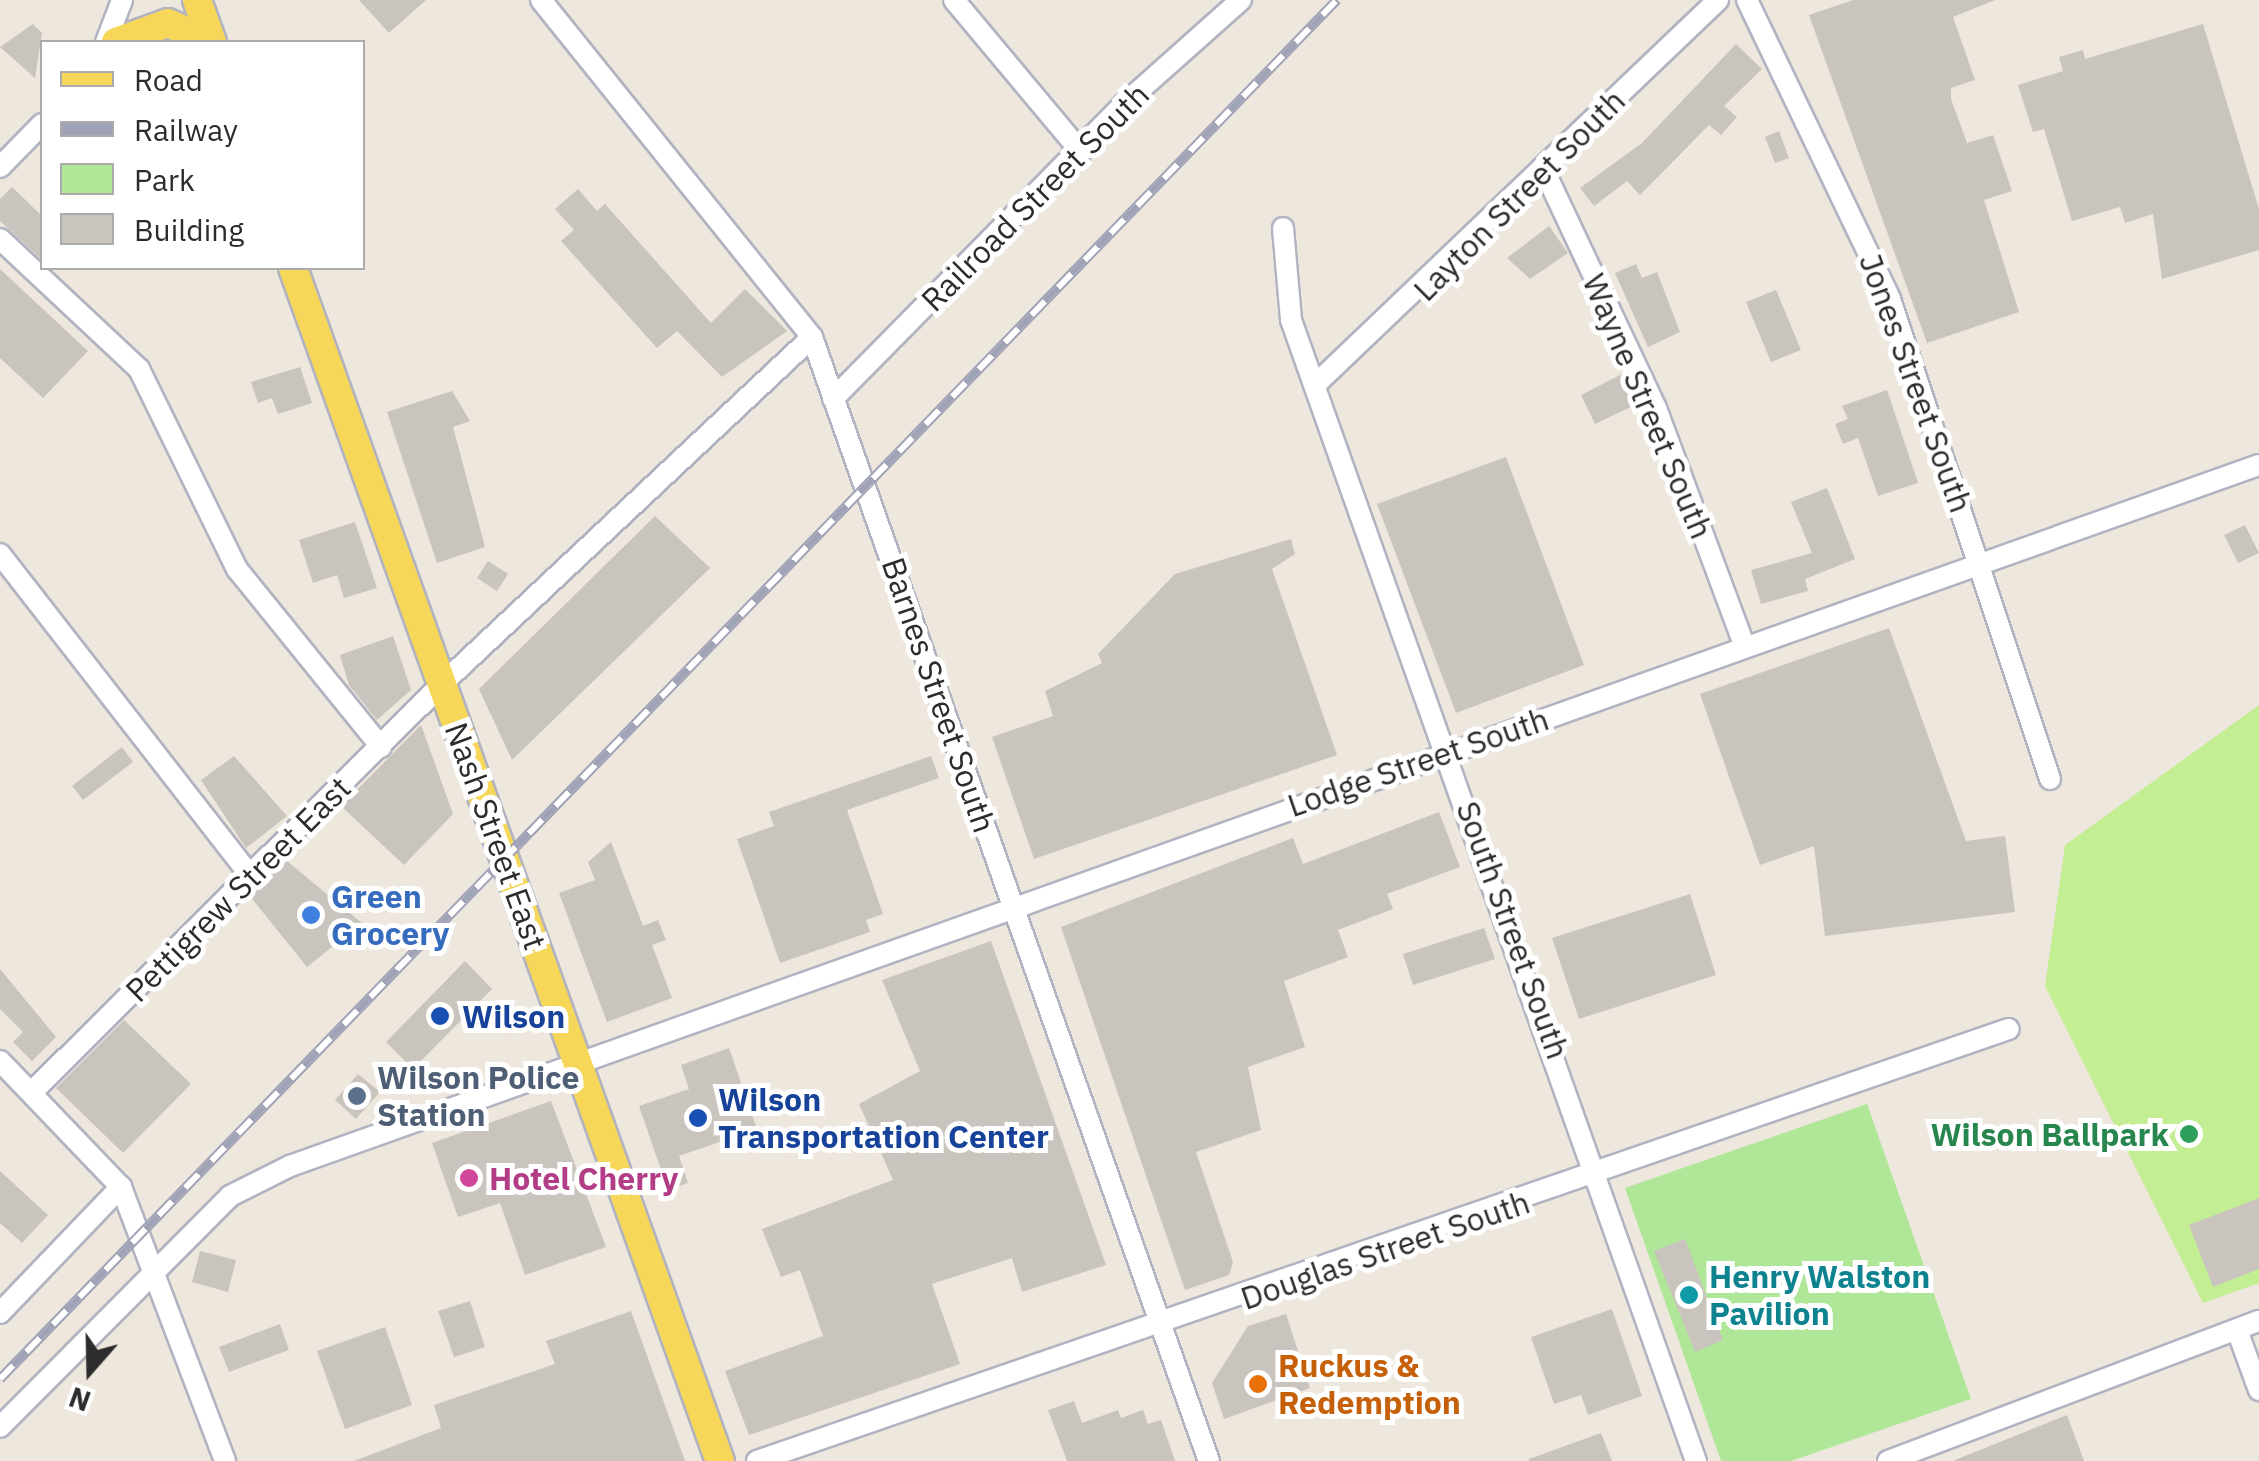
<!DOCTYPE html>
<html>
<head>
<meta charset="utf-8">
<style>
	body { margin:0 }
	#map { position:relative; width:2259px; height:1461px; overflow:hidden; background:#eee7dd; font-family:"IBM Plex Sans",sans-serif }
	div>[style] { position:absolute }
	.green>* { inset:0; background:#b0e698 }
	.pitch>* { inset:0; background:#c4ee93 }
	.building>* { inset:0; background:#c9c4bd }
	.roads { filter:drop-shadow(2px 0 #b1b3c0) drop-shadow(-2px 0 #b1b3c0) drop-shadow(0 2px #b1b3c0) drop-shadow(0 -2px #b1b3c0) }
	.minor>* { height:20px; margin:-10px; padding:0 10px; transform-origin:10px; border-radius:10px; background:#fff }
	.major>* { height:28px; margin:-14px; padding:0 14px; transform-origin:14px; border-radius:14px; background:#f6d75a }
	.rail>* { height:10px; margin-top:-5px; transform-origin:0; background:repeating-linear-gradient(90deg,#fff 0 19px,#a0a2b6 0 38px); box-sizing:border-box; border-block:2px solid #a0a2b6 }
	.dots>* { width:28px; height:28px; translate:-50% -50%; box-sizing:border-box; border:5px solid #fff; border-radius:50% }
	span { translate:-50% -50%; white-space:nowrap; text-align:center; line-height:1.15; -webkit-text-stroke:10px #fff; paint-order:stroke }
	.street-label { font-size:32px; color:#2c2c2c }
	.shop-label { font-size:32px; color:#366cbe; font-weight:700 }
	.left { translate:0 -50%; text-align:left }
	.transit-label { font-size:32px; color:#164399; font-weight:700 }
	.service-label { font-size:32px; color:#4e5e75; font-weight:700 }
	.leisure-label { font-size:32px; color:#27864d; font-weight:700 }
	.right { translate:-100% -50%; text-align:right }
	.hotel-label { font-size:32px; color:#b23c85; font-weight:700 }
	.culture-label { font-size:32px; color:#0d838f; font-weight:700 }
	.food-label { font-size:32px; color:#c56008; font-weight:700 }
	.legend { position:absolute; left:40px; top:40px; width:325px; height:230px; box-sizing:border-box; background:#fff; border:2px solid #ababab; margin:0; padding:12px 18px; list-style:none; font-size:30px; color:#2c2c2c }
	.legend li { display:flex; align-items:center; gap:20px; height:50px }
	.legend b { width:50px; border:2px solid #ababab }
	.north { position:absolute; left:40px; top:1321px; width:100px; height:100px; -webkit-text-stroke:8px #fff; paint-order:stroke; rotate:200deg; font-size:28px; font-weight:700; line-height:40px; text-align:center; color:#2c2c2c }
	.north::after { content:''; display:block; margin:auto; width:35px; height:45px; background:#2c2c2c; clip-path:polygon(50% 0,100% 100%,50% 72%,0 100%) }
</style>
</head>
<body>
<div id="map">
	<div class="green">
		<i style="clip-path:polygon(1867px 1104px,1971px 1399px,1791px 1461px,1721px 1461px,1625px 1188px)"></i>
	</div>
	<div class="pitch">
		<i style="clip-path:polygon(2259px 705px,2259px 1283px,2203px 1303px,2045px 986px,2065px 845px)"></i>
	</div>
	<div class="building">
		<i style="clip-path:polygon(359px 0,426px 0,389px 33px)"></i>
		<i style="clip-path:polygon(1853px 0,1995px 0,1953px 17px,1975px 80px,1951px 88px,1951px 99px,1967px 143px,1993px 135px,2012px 191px,1984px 200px,2019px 312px,1927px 343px,1809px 15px)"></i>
		<i style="clip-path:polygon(33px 24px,42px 33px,35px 78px,0 47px)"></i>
		<i style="clip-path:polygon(2203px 24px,2259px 209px,2259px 250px,2162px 279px,2153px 214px,2125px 223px,2120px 207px,2072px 221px,2044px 129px,2033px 132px,2018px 85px,2063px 71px,2059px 57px,2083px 50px,2085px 59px)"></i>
		<i style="clip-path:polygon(1736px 44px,1762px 69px,1724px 106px,1737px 117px,1721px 135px,1709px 125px,1640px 195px,1627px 181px,1594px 206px,1580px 188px,1642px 143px)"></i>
		<i style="clip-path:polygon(1779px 131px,1789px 158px,1775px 163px,1765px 137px)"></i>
		<i style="clip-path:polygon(12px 187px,42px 216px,42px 260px,0 221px,0 199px)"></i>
		<i style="clip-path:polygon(578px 189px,597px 211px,605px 204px,711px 323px,745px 289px,787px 331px,722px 377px,677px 331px,657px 348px,561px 241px,574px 230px,555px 209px)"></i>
		<i style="clip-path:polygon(1549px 226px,1568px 253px,1530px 279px,1507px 258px)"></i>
		<i style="clip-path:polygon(1636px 264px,1642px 278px,1657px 272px,1680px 332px,1648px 347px,1615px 273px)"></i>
		<i style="clip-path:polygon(0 269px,88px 351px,43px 398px,0 358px)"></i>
		<i style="clip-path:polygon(1776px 290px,1801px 350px,1771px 362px,1746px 302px)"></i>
		<i style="clip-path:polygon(300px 367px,312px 403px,278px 414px,272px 398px,258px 403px,251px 382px)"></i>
		<i style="clip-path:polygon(1622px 374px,1637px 404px,1595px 424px,1581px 395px)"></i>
		<i style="clip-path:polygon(1887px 390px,1918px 483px,1878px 496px,1858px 438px,1843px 444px,1835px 424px,1848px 419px,1842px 406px)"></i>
		<i style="clip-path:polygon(452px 391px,470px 421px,453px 427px,485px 547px,437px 563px,387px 412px)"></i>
		<i style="clip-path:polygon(1506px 457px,1584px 665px,1456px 713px,1377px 504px)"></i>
		<i style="clip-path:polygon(1827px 488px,1855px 559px,1805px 579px,1808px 591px,1761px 604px,1751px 570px,1812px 553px,1791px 502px)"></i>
		<i style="clip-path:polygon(655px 516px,710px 568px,512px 760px,479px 689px)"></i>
		<i style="clip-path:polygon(355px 522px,377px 588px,344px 598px,337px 575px,313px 583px,299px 540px)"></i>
		<i style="clip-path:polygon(2245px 525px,2259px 553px,2238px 563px,2224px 535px)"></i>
		<i style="clip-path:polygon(1291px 539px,1295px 554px,1272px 569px,1337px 755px,1034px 859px,992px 737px,1053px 716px,1045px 691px,1102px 663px,1098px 654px,1175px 574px)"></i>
		<i style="clip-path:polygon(488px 561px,508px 574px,497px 591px,477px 578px)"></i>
		<i style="clip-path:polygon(1889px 628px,1966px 841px,2005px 836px,2015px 912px,1825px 936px,1814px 846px,1760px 865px,1700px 694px)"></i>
		<i style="clip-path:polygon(393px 636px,411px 690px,377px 720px,349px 685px,340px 655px)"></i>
		<i style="clip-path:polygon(421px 725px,453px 814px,404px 865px,341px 806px)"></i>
		<i style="clip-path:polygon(122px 747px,133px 762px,83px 800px,72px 786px)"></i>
		<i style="clip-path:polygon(234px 756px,287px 816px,246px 848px,201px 780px)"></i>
		<i style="clip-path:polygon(931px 756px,939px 778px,847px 810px,883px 914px,866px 920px,870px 932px,780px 963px,737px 839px,774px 826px,769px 812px)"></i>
		<i style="clip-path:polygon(1439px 812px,1460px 867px,1387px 894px,1393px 909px,1338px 930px,1348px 957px,1284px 981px,1305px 1047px,1248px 1067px,1261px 1130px,1196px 1152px,1233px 1262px,1229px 1275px,1185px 1290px,1061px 927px,1293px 838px,1303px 864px)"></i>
		<i style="clip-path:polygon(611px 842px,643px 926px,658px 920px,666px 940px,652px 945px,672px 998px,607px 1022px,559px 893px,595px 880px,588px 862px)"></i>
		<i style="clip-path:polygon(287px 861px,362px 923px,307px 967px,249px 895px)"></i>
		<i style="clip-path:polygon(1690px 894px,1716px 975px,1579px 1019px,1552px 938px)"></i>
		<i style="clip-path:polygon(1484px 928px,1495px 959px,1413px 985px,1403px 954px)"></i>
		<i style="clip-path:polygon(991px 941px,1106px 1265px,1022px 1292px,1012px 1258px,932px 1284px,960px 1364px,749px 1435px,725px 1371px,823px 1336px,800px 1270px,781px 1277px,762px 1229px,893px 1180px,859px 1104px,920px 1071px,882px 980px)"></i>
		<i style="clip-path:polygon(465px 961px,492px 989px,413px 1069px,386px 1042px)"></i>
		<i style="clip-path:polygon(0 969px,56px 1037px,32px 1061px,13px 1042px,23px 1032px,0 1009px)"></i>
		<i style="clip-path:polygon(124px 1020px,191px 1084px,123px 1153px,56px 1088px)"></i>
		<i style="clip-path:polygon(729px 1048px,757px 1129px,679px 1156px,688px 1183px,668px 1190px,639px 1106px,689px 1089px,681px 1065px)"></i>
		<i style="clip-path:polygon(358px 1074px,380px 1092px,356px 1119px,335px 1100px)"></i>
		<i style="clip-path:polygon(551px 1101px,606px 1247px,525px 1275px,500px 1203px,458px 1217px,432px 1143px)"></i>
		<i style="clip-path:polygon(0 1171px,48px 1215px,22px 1243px,0 1223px)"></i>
		<i style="clip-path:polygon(2259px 1198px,2259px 1269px,2213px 1287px,2189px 1225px)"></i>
		<i style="clip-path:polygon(1685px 1239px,1723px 1340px,1695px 1352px,1654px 1251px)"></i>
		<i style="clip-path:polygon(200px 1251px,236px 1260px,228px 1292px,192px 1282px)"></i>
		<i style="clip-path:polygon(470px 1301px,485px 1347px,454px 1357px,438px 1311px)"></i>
		<i style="clip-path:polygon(1612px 1309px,1642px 1396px,1588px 1415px,1581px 1395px,1554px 1404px,1531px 1337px)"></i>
		<i style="clip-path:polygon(631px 1311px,685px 1461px,354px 1461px,441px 1428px,434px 1405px,555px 1364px,546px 1341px)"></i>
		<i style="clip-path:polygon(1286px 1314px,1310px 1388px,1224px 1419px,1212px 1383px,1248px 1326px)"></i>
		<i style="clip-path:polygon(280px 1324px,289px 1350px,229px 1372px,219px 1347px)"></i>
		<i style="clip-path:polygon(385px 1327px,412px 1405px,345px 1429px,317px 1351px)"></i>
		<i style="clip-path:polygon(1074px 1401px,1082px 1423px,1118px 1410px,1121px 1418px,1143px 1410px,1148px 1424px,1161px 1420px,1175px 1461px,1067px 1461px,1048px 1410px)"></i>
		<i style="clip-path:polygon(2067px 1415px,2084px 1461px,1955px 1461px,1955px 1460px)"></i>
		<i style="clip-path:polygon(1601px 1433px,1612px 1461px,1529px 1461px,1529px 1459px)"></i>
	</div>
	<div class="roads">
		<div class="minor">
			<i style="left:541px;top:0;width:432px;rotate:51.2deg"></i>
			<i style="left:812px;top:337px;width:1192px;rotate:70.55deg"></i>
			<i style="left:954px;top:0;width:198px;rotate:50.1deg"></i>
			<i style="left:1747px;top:0;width:331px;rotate:64.4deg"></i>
			<i style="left:1890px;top:299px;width:506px;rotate:71.57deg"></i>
			<i style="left:106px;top:42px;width:45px;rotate:-69.1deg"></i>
			<i style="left:0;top:167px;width:60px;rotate:-45.7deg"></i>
			<i style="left:1543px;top:168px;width:265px;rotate:64.8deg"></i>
			<i style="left:1656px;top:408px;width:255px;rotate:69.6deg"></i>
			<i style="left:1283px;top:228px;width:92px;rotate:85deg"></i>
			<i style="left:1291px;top:320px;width:1211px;rotate:70.46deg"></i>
			<i style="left:0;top:239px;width:190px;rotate:43.1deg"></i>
			<i style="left:139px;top:369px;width:223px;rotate:63.9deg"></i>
			<i style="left:237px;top:569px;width:229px;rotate:51deg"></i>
			<i style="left:1316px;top:384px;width:556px;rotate:-43.69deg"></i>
			<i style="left:833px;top:399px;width:413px;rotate:-45.4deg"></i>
			<i style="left:1123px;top:105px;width:158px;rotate:-41.7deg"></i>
			<i style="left:0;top:554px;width:407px;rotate:52.1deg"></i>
			<i style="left:0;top:1061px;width:175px;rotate:46.2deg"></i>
			<i style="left:121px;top:1187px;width:293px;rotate:69.2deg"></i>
			<i style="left:32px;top:1092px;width:578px;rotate:-44.86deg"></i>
			<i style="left:442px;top:684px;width:507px;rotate:-43.16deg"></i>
			<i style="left:0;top:1313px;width:175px;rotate:-46.2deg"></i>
			<i style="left:2237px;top:1330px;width:64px;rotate:69.9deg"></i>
			<i style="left:0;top:1427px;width:326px;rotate:-45.1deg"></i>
			<i style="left:230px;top:1196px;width:67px;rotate:-26.6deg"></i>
			<i style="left:290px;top:1166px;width:2090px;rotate:-19.6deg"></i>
			<i style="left:757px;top:1461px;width:1324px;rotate:-19.04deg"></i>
			<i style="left:1888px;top:1461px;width:397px;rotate:-20.7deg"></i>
		</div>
		<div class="major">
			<i style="left:197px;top:0;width:45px;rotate:70.3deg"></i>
			<i style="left:116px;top:42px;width:55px;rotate:-20.1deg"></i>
			<i style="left:168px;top:23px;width:47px;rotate:23.8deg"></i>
			<i style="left:293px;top:268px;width:1267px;rotate:70.31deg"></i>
		</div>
	</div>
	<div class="rail">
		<i style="left:0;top:1379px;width:1921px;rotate:-45.89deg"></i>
	</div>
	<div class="dots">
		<i style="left:311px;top:915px;background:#3f7fe0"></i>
		<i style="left:440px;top:1016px;background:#1a4fb4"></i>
		<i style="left:357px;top:1096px;background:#5c6f8a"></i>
		<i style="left:698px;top:1118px;background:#1a4fb4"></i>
		<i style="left:2189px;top:1134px;background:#2e9e5b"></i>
		<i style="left:469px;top:1178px;background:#d1479c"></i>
		<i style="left:1689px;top:1295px;background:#0f9aa8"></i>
		<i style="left:1258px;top:1384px;background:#e8710a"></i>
	</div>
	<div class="street-label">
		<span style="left:1519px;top:195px;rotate:-45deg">Layton Street South</span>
		<span style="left:1035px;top:197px;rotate:-45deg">Railroad Street South</span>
		<span style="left:1916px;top:383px;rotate:70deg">Jones Street South</span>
		<span style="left:1648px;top:406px;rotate:67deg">Wayne Street South</span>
		<span style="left:939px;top:695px;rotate:71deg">Barnes Street South</span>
		<span style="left:1418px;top:762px;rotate:-19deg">Lodge Street South</span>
		<span style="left:496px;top:836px;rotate:70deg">Nash Street East</span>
		<span style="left:238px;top:889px;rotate:-45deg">Pettigrew Street East</span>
		<span style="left:1513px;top:930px;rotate:70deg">South Street South</span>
		<span style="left:1385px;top:1250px;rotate:-19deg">Douglas Street South</span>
	</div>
	<div class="shop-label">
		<span class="left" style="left:331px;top:915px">Green<br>Grocery</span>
	</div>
	<div class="transit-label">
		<span class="left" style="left:462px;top:1016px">Wilson</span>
		<span class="left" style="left:718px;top:1118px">Wilson<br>Transportation Center</span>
	</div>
	<div class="service-label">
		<span class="left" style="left:377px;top:1096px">Wilson Police<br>Station</span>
	</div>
	<div class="leisure-label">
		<span class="right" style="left:2169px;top:1134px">Wilson Ballpark</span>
	</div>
	<div class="hotel-label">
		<span class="left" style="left:489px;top:1178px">Hotel Cherry</span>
	</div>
	<div class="culture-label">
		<span class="left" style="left:1709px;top:1295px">Henry Walston<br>Pavilion</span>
	</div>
	<div class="food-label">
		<span class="left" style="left:1278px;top:1384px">Ruckus &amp;<br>Redemption</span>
	</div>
	<ul class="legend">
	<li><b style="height:12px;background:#f6d75a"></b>Road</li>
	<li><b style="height:12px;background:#a0a2b6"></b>Railway</li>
	<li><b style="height:28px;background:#b0e698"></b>Park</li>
	<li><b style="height:28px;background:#c9c4bd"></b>Building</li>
	</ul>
	<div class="north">N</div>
</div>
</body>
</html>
